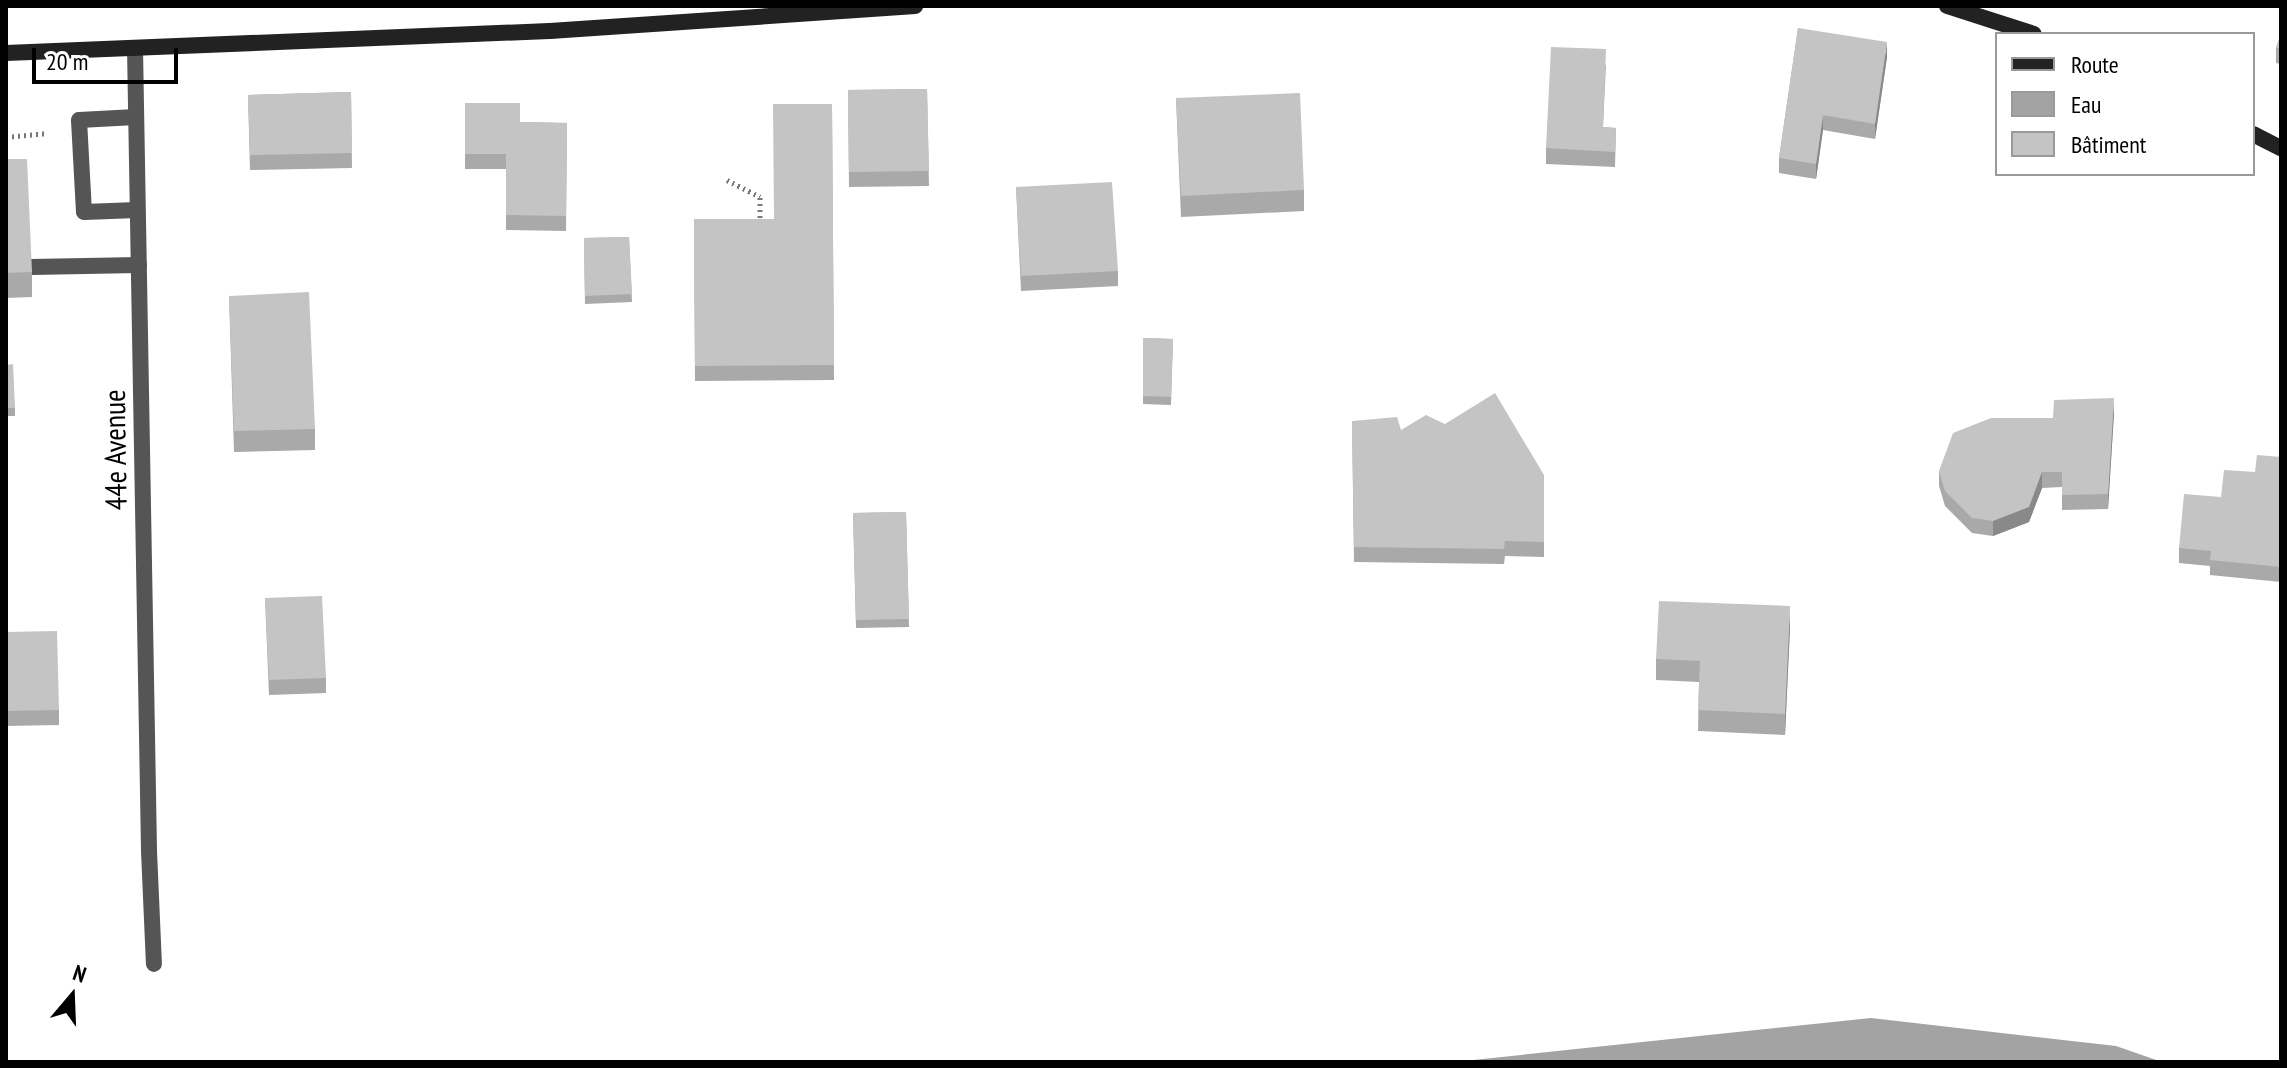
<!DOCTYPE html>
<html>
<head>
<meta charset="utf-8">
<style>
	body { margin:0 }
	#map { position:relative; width:2287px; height:1068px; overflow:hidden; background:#fff; font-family:"PT Sans Narrow",sans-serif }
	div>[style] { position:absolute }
	.water>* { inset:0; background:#a3a3a3 }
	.path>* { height:5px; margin-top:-2.5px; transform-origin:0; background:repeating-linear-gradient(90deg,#777 0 2px,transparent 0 6px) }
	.service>* { height:16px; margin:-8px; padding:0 8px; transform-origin:8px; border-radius:8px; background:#555 }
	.minor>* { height:16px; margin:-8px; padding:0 8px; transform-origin:8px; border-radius:8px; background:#555 }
	.secondary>* { height:16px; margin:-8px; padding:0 8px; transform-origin:8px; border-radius:8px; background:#222 }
	.wall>* { inset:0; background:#a9a9a9 }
	.shaded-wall>* { inset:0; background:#898989 }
	.building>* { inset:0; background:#c4c4c4 }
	span { translate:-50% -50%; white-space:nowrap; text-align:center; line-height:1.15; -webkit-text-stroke:6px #fff; paint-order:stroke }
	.street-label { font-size:30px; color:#000 }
	.frame { position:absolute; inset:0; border:8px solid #000; pointer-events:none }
	.legend { position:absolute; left:1995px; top:32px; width:260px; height:144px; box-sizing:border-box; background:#fff; border:2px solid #999; margin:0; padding:10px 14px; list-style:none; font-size:24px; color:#000 }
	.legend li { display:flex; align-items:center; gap:16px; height:40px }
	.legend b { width:40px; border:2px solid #999 }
	.north { position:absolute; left:32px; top:956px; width:80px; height:80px; -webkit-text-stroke:6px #fff; paint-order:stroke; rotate:19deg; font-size:22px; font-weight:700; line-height:32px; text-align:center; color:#000 }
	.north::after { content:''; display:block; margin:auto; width:28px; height:36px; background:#000; clip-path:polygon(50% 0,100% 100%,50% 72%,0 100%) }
	.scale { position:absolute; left:32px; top:48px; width:146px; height:36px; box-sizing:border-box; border:4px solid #000; border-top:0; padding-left:10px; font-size:24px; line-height:28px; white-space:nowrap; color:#000; -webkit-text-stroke:6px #fff; paint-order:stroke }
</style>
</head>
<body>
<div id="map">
	<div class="water">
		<i style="clip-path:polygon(1871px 1018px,2116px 1046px,2162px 1062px,1454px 1062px)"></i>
	</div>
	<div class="path">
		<i style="left:6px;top:137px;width:42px;rotate:-5.4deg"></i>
		<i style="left:727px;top:180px;width:37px;rotate:27deg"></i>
		<i style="left:760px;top:197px;width:28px;rotate:90deg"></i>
	</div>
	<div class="service">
		<i style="left:136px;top:117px;width:57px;rotate:177deg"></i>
		<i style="left:79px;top:120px;width:92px;rotate:86.9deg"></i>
		<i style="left:84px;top:212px;width:53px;rotate:-2.2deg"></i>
		<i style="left:31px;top:267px;width:108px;rotate:-1.1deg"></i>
		<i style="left:149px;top:851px;width:113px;rotate:87.5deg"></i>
	</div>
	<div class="minor">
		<i style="left:135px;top:48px;width:803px;rotate:89deg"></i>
	</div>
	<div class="secondary">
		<i style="left:1947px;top:6px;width:91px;rotate:17.8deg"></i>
		<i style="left:6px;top:53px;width:544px;rotate:-2.32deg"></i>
		<i style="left:550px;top:31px;width:366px;rotate:-3.9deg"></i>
		<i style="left:2253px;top:134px;width:31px;rotate:27deg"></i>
	</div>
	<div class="wall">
		<i style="clip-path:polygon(1798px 28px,1887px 57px,1875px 139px,1823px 130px,1816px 179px,1779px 173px,1779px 158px)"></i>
		<i style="clip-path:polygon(2281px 34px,2281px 64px,2276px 63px,2276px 48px)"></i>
		<i style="clip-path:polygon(1606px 64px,1603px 127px,1616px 128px,1615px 167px,1546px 164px,1546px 148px)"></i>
		<i style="clip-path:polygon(927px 89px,929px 186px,849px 187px,848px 90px)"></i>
		<i style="clip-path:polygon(351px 92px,352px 168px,250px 170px,248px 95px)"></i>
		<i style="clip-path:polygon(1176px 98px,1304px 190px,1304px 211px,1181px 217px)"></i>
		<i style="clip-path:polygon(465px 103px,520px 122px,567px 123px,566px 231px,506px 230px,506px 169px,465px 169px)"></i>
		<i style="clip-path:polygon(832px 104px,834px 380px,695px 381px,694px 219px,774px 219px)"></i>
		<i style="clip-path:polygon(6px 159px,32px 272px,32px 297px,6px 298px)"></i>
		<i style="clip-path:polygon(1016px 187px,1118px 271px,1118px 286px,1021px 291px)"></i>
		<i style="clip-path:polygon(629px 237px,632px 302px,585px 304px,584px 238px)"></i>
		<i style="clip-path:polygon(229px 296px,315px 429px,315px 450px,234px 452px)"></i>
		<i style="clip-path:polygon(1143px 338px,1173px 339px,1171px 405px,1143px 404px)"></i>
		<i style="clip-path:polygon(6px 365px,15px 408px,15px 416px,6px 416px)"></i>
		<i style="clip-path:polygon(2114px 413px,2108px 509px,2062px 510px,2062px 487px,2042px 488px,2029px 522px,1993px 536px,1972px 533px,1945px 506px,1939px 486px,1939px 471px,2053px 418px)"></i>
		<i style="clip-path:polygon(1352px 421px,1401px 430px,1544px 475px,1544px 557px,1505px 556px,1504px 564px,1354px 562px)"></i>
		<i style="clip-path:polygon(2281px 457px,2281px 582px,2210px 575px,2210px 566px,2179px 563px,2179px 548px,2221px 497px,2255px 472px)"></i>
		<i style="clip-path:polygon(906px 512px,909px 627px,856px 628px,853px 513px)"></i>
		<i style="clip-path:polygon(265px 598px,326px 678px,326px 693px,269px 695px)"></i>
		<i style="clip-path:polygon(1790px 627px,1785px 735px,1698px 731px,1699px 682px,1656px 680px,1656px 659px)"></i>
		<i style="clip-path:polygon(6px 632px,59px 710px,59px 725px,6px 726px)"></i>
	</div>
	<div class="shaded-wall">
		<i style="clip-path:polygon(1887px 42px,1887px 57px,1875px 139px,1875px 124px)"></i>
		<i style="clip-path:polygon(1823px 115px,1823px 130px,1816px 179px,1816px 164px)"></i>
		<i style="clip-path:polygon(2114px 398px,2114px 413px,2108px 509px,2108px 494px)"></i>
		<i style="clip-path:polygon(2042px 472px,2042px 488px,2029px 522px,1993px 536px,1993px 521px)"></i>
		<i style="clip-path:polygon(1790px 606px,1790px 627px,1785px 735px,1785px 714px)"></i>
	</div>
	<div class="building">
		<i style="clip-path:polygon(1798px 28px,1887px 42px,1875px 124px,1823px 115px,1816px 164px,1779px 158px)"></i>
		<i style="clip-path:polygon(2281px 34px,2281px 49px,2276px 48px)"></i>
		<i style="clip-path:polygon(1551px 47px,1606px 49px,1603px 127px,1616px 128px,1615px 152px,1546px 148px)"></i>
		<i style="clip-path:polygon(927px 89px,929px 171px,849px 172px,848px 90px)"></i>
		<i style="clip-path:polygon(351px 92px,352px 153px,250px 155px,248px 95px)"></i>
		<i style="clip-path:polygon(1300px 93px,1304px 190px,1181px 196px,1176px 98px)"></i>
		<i style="clip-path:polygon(465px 103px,520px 103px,520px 122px,567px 123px,566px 216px,506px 215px,506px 154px,465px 154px)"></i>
		<i style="clip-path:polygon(773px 104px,832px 104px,834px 365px,695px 366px,694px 219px,774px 219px)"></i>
		<i style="clip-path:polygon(6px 159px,27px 159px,32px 272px,6px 273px)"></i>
		<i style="clip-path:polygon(1112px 182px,1118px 271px,1021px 276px,1016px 187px)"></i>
		<i style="clip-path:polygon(629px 237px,632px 294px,585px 296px,584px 238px)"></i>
		<i style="clip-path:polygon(309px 292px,315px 429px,234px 431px,229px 296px)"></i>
		<i style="clip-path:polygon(1143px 338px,1173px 339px,1171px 397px,1143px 396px)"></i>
		<i style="clip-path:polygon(13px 364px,15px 408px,6px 408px,6px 365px)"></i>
		<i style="clip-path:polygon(1495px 393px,1544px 475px,1544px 542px,1505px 541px,1504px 549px,1354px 547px,1352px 421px,1397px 417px,1401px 430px,1426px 415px,1445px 424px)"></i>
		<i style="clip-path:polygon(2114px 398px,2108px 494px,2062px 495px,2062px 472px,2042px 472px,2029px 507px,1993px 521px,1972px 518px,1945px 491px,1939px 471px,1953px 433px,1991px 418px,2053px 418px,2054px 400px)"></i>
		<i style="clip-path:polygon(2257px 455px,2281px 457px,2281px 567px,2210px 560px,2211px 551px,2179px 548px,2184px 494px,2221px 497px,2224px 470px,2255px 472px)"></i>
		<i style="clip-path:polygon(906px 512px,909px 619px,856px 620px,853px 513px)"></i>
		<i style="clip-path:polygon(322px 596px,326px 678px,269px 680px,265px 598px)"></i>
		<i style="clip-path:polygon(1659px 601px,1790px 606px,1785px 714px,1698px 710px,1700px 661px,1656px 659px)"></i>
		<i style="clip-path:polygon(57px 631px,59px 710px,6px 711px,6px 632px)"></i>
	</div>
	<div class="street-label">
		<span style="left:115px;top:450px;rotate:-91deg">44e Avenue</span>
	</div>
	<div class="frame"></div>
	<ul class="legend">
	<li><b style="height:10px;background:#222"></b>Route</li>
	<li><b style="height:22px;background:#a3a3a3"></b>Eau</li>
	<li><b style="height:22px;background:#c4c4c4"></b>Bâtiment</li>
	</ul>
	<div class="north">N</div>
	<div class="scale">20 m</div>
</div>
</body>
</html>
